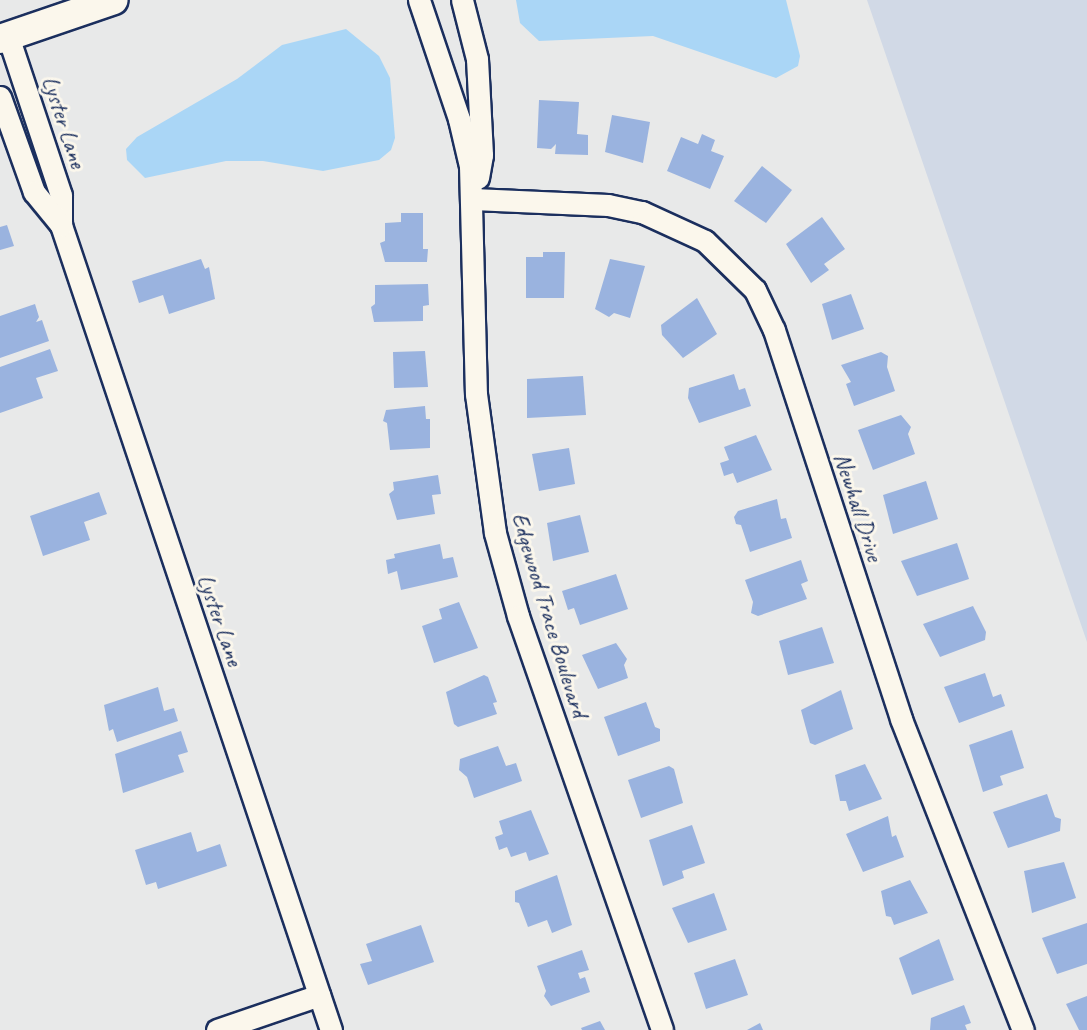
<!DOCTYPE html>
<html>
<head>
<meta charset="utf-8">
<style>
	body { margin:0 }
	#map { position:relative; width:1087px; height:1030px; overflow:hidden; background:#e8e9e9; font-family:Caveat,sans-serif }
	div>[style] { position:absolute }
	.built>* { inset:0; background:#d1d9e6 }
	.water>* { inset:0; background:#aad6f6 }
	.building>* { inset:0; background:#9ab3df }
	.roads { filter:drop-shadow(2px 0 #1b2f5e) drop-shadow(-2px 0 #1b2f5e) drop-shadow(0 2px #1b2f5e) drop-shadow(0 -2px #1b2f5e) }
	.street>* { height:21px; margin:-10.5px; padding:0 10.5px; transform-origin:10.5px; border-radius:10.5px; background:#fbf7ec }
	.secondary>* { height:28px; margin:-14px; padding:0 14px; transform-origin:14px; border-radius:14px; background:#fbf7ec }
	span { translate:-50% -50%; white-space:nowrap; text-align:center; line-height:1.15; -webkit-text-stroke:6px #fbf7ec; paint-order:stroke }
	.street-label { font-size:24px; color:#1b2f5e }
</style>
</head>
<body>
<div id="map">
	<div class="built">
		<i style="clip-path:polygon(867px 0,1087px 0,1087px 642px)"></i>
	</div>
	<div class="water">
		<i style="clip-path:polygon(516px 0,786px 0,800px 56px,798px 66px,776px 78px,653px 36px,539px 41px,520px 23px)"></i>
		<i style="clip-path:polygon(346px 29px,379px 56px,390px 78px,395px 138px,391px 150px,379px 160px,323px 171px,263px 161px,226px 161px,145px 178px,127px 160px,126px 149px,137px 137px,237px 79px,282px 45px)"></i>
	</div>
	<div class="building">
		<i style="clip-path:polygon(539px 100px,579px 102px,577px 134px,588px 135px,588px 155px,555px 154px,556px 144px,551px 149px,537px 148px)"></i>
		<i style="clip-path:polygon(612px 115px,650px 122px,643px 163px,605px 152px)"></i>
		<i style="clip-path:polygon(702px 134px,715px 140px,711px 151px,724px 156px,710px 189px,667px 171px,681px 137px,698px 144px)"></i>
		<i style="clip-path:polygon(762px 166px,792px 190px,766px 223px,734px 201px)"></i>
		<i style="clip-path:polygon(401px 213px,423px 213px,423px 249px,428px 249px,427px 262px,385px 262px,380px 243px,385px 241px,385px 223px,401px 222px)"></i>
		<i style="clip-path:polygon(822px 217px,845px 249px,824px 264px,829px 270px,811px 283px,786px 244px)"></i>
		<i style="clip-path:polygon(7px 225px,14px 246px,0 250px,0 227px)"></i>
		<i style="clip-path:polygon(543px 252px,565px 252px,564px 298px,526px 298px,526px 257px,543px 257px)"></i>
		<i style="clip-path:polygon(201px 259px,205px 269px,209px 267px,215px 299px,169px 314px,163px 295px,139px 303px,132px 281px)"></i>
		<i style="clip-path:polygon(610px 259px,645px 266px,630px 318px,614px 313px,609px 317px,595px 309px)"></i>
		<i style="clip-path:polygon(428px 284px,429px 305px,423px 306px,423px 321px,374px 322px,371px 307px,375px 304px,375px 285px)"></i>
		<i style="clip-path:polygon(851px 294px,864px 329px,832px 340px,822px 304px)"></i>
		<i style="clip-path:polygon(697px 298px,717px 334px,683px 358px,662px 335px,661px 325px)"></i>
		<i style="clip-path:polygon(35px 304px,39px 317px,36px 322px,42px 320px,49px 341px,0 358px,0 316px)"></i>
		<i style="clip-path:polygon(50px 349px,58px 371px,36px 378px,43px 398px,0 413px,0 367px)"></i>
		<i style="clip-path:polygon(425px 351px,428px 387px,394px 388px,393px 352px)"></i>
		<i style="clip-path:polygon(881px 352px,888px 356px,887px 367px,895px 391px,854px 406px,846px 384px,851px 382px,841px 365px)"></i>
		<i style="clip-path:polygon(734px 374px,739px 390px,745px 388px,751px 406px,699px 423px,688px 398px,689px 388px)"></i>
		<i style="clip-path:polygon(583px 376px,586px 415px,527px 418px,527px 379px)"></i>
		<i style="clip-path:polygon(425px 406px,426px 419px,430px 419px,430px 448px,390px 450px,387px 423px,383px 421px,386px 410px)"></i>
		<i style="clip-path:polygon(901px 415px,911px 427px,908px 434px,915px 454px,873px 470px,858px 430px)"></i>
		<i style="clip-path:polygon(756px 435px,772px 470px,737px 483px,733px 473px,724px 476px,720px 463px,729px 460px,724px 447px)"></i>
		<i style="clip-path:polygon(569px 448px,575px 484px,539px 491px,532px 454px)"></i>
		<i style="clip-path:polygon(438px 475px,441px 494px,432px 495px,435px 514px,397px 520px,389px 494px,394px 490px,393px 482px)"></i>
		<i style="clip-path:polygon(926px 481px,938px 519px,893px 534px,883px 495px)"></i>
		<i style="clip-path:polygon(99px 492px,107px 514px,84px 522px,90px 540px,43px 556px,30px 516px)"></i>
		<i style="clip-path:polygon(777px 499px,781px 519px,786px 518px,792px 538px,750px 552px,741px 525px,736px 524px,734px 517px,738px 511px)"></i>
		<i style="clip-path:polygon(580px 515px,589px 552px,553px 561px,547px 523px)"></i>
		<i style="clip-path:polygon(957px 543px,969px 579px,917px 596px,901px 561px)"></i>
		<i style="clip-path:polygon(440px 544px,443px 559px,453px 557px,458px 577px,401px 590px,397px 571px,388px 574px,386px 560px,395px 558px,394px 554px)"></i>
		<i style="clip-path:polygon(801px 560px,808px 581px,801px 584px,807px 599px,758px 616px,751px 613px,753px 602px,745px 580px)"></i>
		<i style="clip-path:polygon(616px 574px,628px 609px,580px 625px,574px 608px,568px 610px,562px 591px)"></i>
		<i style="clip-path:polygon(459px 602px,478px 648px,434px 663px,422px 626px,442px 619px,439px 609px)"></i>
		<i style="clip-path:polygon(973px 606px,986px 632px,985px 640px,940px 657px,923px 624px)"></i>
		<i style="clip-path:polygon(822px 627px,834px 663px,788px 675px,779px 641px)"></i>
		<i style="clip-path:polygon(616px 643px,627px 659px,624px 665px,628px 678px,598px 689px,582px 655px)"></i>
		<i style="clip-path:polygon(985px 673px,993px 697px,1001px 694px,1005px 706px,959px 723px,944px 687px)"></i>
		<i style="clip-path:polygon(484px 675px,488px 677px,497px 702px,493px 703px,497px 714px,458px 727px,454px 724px,446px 692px)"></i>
		<i style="clip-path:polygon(158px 687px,164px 711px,174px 708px,178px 721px,117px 742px,113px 729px,109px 731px,104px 705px)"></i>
		<i style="clip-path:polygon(841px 690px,853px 729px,815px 745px,810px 743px,801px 710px)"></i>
		<i style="clip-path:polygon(646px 702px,655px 727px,660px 729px,660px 741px,618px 756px,604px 717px)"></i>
		<i style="clip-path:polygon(1012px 730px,1024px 768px,1000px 776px,1003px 785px,983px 792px,969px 745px)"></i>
		<i style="clip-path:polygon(181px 731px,188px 752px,178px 755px,184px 772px,123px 793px,115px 754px)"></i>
		<i style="clip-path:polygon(498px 746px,506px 766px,516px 763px,522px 781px,474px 798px,467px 777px,459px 770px,460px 759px)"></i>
		<i style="clip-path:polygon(865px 764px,882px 799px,849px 811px,846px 801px,840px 801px,835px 775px)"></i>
		<i style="clip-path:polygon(669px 766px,674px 769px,683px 803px,641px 818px,628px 780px)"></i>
		<i style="clip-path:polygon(1047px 794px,1055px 817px,1061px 819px,1060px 831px,1008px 848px,993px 812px)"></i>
		<i style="clip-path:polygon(531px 810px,549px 854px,529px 861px,526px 852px,511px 857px,507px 847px,499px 850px,495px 837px,503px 834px,499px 821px)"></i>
		<i style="clip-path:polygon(888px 816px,892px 837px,896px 835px,904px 857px,863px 872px,846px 834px)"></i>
		<i style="clip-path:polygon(692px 825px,705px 863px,682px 871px,684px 878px,663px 886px,649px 840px)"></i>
		<i style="clip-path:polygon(191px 832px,197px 852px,220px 844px,227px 866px,158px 889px,156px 882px,146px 885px,135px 850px)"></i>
		<i style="clip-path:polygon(1064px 862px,1076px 898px,1032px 913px,1024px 871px)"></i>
		<i style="clip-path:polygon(557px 875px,572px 925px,552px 933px,547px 920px,528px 927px,519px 903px,515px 902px,515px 891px)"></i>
		<i style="clip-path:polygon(910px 880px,928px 913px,894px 925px,891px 917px,886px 916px,881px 891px)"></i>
		<i style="clip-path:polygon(714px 893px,727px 930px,688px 943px,672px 908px)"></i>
		<i style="clip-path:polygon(1087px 923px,1087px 964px,1057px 974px,1042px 938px)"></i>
		<i style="clip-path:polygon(421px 925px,434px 962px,368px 985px,360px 964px,372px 961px,366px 944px)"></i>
		<i style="clip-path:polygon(939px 939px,954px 980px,912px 995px,899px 958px)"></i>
		<i style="clip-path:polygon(582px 950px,589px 970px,578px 973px,580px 979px,585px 977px,590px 992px,551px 1006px,544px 996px,546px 991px,537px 966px)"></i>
		<i style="clip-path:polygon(735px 959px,748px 995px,706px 1009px,694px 973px)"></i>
		<i style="clip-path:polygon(1087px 996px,1087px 1030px,1079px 1030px,1066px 1004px)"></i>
		<i style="clip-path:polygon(964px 1005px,971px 1023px,965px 1025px,967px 1030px,930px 1030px,931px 1018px)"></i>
		<i style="clip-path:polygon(600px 1021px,605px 1030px,582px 1030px,581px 1028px)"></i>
		<i style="clip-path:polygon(760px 1023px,763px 1030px,747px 1030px)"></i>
	</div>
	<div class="roads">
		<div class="street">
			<i style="left:419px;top:0;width:126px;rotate:71.4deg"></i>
			<i style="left:459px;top:119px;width:48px;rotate:76.8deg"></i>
			<i style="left:470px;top:166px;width:228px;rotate:88.5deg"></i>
			<i style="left:476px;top:394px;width:140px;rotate:82.2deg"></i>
			<i style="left:495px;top:533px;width:86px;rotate:74.5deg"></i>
			<i style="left:518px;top:616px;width:438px;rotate:70.8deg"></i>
			<i style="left:462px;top:0;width:61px;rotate:75.7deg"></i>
			<i style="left:477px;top:59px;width:96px;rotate:87deg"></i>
			<i style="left:482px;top:155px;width:23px;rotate:100deg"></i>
			<i style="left:8px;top:36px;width:168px;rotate:71.6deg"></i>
			<i style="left:61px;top:195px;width:30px;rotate:90deg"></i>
			<i style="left:61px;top:225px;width:849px;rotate:71.46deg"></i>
			<i style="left:0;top:97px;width:101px;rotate:70.3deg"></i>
			<i style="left:34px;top:192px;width:43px;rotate:50.7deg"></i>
			<i style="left:473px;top:199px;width:135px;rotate:2.5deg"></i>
			<i style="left:608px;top:205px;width:35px;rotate:12deg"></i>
			<i style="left:642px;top:212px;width:69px;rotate:24.7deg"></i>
			<i style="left:705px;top:241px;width:70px;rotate:44.4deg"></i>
			<i style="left:755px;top:290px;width:44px;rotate:64.6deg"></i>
			<i style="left:774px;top:330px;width:409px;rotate:71.9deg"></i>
			<i style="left:901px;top:719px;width:334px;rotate:68.6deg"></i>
			<i style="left:217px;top:1030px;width:108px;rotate:-18.9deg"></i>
		</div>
		<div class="secondary">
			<i style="left:0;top:39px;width:120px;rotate:-18.9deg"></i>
		</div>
	</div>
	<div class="street-label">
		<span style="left:64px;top:122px;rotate:72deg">Lyster Lane</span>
		<span style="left:858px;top:507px;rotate:72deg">Newhall Drive</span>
		<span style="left:549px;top:615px;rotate:73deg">Edgewood Trace Boulevard</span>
		<span style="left:220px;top:620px;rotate:71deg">Lyster Lane</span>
	</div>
</div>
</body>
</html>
